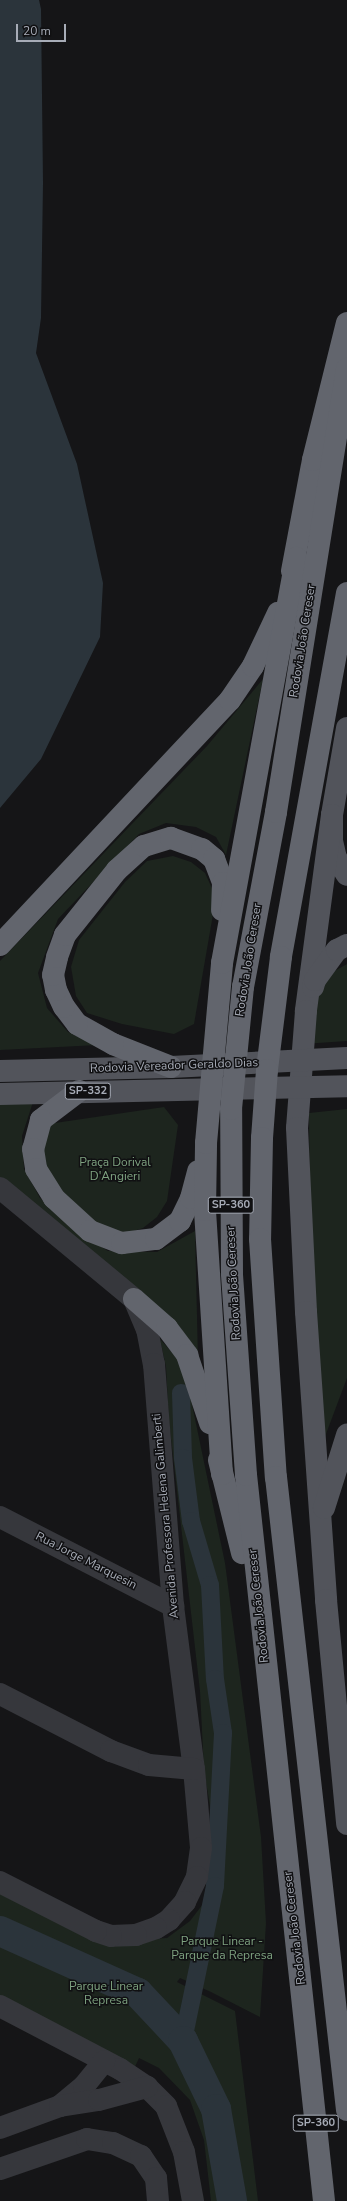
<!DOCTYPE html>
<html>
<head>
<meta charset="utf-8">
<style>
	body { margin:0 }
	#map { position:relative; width:347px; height:2201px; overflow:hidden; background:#151517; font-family:"Nunito Sans",sans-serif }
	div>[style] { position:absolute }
	.green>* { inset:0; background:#1d251e }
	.water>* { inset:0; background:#2b343b }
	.canal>* { height:18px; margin:-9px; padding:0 9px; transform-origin:9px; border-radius:9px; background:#2b343b }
	.river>* { height:30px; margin:-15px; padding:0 15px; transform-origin:15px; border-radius:15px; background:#2b343b }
	.minor>* { height:22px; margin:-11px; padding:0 11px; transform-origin:11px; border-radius:11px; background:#36373c }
	.major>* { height:22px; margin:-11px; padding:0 11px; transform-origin:11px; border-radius:11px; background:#52545b }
	.highway>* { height:22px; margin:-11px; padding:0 11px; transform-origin:11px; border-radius:11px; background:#62656d }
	span { translate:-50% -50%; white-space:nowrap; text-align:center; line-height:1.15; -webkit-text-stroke:3px #101012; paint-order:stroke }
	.shield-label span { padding:1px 3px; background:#101012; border:1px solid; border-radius:3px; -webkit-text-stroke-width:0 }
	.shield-label { font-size:11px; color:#a7acb7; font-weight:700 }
	.street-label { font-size:12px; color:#a7acb7 }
	.park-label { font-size:12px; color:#7ea280 }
	.scale { position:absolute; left:16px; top:24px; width:50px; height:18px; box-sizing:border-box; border:2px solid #a7acb7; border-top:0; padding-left:5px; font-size:12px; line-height:14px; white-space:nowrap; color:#a7acb7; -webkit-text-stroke:3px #101012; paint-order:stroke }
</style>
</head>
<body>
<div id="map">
	<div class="green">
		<i style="clip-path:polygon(263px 679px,226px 855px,216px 837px,196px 827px,166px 823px,139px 834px,58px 919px,38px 973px,47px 1008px,68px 1032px,98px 1045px,0 1050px,0 961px,207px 746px)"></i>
		<i style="clip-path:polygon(173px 856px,191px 862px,205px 873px,216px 897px,194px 1024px,174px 1034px,122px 1024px,87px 1013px,76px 996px,71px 967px,79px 940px,125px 882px,147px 861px)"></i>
		<i style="clip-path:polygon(347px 964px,347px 1041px,303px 1044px,309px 1004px,331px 973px)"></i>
		<i style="clip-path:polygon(33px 1102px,22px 1136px,24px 1169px,40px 1198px,74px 1229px,108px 1251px,157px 1252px,195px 1231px,198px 1359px,30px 1201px,0 1177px,0 1103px)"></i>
		<i style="clip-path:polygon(164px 1107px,178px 1125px,167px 1201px,157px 1217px,143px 1228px,125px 1234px,105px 1229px,65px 1202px,40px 1163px,48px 1124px)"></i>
		<i style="clip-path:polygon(347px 1109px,347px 1378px,317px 1458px,311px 1354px,309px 1113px)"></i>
		<i style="clip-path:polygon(160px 1339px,184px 1366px,225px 1563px,261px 1837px,266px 1923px,260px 2017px,211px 1992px,180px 1978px,177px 1982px,235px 2011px,258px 2201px,211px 2201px,204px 2140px,190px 2100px,159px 2068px,139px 2058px,133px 2071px,0 2000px,0 1880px,122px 1941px,167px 1938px,190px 1921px,206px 1900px,211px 1879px,214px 1830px,204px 1770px,200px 1691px,169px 1421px,166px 1367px)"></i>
	</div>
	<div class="water">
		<i style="clip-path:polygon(0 0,39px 0,41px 9px,43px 183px,41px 318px,36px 353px,77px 464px,103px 583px,100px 637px,41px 759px,0 808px)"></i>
	</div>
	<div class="canal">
		<i style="left:181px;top:1393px;width:65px;rotate:88.2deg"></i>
		<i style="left:183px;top:1458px;width:64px;rotate:82.8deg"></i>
		<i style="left:191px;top:1521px;width:67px;rotate:73.5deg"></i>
		<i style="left:210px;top:1585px;width:94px;rotate:87deg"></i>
		<i style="left:215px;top:1679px;width:55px;rotate:81.6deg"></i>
		<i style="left:223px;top:1733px;width:153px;rotate:93deg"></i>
		<i style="left:215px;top:1886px;width:158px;rotate:101.7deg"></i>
	</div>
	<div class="river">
		<i style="left:0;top:1931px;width:151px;rotate:24.2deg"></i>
		<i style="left:138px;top:1993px;width:66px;rotate:46.8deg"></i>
		<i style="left:183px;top:2041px;width:76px;rotate:64.1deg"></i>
		<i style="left:216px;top:2109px;width:93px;rotate:80.1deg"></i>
	</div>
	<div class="minor">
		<i style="left:0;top:1188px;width:174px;rotate:39.6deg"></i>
		<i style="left:134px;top:1299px;width:33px;rotate:67deg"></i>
		<i style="left:147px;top:1329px;width:36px;rotate:79deg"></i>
		<i style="left:154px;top:1364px;width:243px;rotate:85.5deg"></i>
		<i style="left:173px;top:1606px;width:164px;rotate:82.7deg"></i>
		<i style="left:194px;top:1769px;width:79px;rotate:84.9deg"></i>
		<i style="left:201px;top:1848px;width:29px;rotate:98deg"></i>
		<i style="left:197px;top:1877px;width:28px;rotate:116deg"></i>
		<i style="left:185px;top:1902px;width:24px;rotate:132deg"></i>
		<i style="left:169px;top:1920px;width:15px;rotate:148deg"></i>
		<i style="left:156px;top:1928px;width:21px;rotate:161deg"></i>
		<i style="left:136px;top:1935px;width:25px;rotate:178deg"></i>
		<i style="left:111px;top:1936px;width:16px;rotate:-162deg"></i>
		<i style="left:96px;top:1931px;width:108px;rotate:-153deg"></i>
		<i style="left:0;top:1517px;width:195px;rotate:27.2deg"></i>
		<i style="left:0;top:1694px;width:125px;rotate:27.2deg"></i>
		<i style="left:111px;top:1751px;width:40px;rotate:20.2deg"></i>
		<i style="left:149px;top:1765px;width:45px;rotate:5.1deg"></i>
		<i style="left:0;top:2006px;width:136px;rotate:27.7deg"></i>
		<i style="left:120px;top:2069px;width:32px;rotate:34deg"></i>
		<i style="left:147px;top:2087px;width:27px;rotate:45deg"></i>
		<i style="left:166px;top:2106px;width:49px;rotate:68.6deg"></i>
		<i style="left:184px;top:2152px;width:50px;rotate:79.6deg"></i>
		<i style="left:60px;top:2106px;width:31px;rotate:-40deg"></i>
		<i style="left:84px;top:2086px;width:32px;rotate:-51deg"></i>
		<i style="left:0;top:2128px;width:64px;rotate:-20.1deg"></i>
		<i style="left:60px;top:2106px;width:39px;rotate:-9deg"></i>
		<i style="left:99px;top:2100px;width:50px;rotate:-15.2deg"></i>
		<i style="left:0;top:2169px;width:92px;rotate:-19deg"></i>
		<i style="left:87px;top:2139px;width:26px;rotate:9deg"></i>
		<i style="left:113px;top:2143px;width:31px;rotate:25deg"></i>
		<i style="left:141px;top:2156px;width:27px;rotate:56deg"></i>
		<i style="left:156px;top:2178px;width:23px;rotate:85deg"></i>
	</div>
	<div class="major">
		<i style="left:347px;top:728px;width:88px;rotate:99.8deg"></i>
		<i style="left:332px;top:815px;width:26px;rotate:90deg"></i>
		<i style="left:332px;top:841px;width:17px;rotate:77deg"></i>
		<i style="left:336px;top:858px;width:20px;rotate:57deg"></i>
		<i style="left:332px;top:815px;width:198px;rotate:97.6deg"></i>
		<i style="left:306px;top:1011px;width:117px;rotate:94.4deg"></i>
		<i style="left:297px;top:1128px;width:184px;rotate:87.2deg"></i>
		<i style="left:306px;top:1312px;width:289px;rotate:86deg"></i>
		<i style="left:326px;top:1600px;width:225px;rotate:84.6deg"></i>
		<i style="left:313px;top:987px;width:7px;rotate:-74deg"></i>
		<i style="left:315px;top:980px;width:37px;rotate:-54deg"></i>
		<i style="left:337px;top:950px;width:11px;rotate:-27deg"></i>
		<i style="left:0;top:1071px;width:171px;rotate:-1.3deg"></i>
		<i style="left:171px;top:1067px;width:176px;rotate:-2.9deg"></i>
		<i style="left:0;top:1094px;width:347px;rotate:-1.3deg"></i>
		<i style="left:324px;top:1508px;width:77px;rotate:-72.5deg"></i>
	</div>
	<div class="highway">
		<i style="left:292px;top:571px;width:113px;rotate:-79.3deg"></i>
		<i style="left:313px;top:460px;width:141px;rotate:-76.1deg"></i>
		<i style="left:347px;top:593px;width:370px;rotate:100.3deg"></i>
		<i style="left:281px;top:957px;width:114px;rotate:97.1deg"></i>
		<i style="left:267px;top:1070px;width:68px;rotate:94.2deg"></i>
		<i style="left:262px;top:1138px;width:101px;rotate:91.1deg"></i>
		<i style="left:260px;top:1239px;width:239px;rotate:86.2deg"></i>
		<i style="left:276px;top:1477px;width:637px;rotate:83.6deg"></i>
		<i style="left:0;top:945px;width:336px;rotate:-46.8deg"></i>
		<i style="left:230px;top:700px;width:41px;rotate:-55.9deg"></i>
		<i style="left:253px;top:666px;width:59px;rotate:-64.7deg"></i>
		<i style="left:171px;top:1067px;width:62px;rotate:-158.4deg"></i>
		<i style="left:113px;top:1044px;width:41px;rotate:-150.9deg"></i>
		<i style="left:77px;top:1024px;width:21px;rotate:-127deg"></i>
		<i style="left:64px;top:1007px;width:19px;rotate:-115deg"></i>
		<i style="left:56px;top:990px;width:15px;rotate:-101deg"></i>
		<i style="left:53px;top:975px;width:18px;rotate:-77deg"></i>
		<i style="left:57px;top:957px;width:23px;rotate:-70deg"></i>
		<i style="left:65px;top:935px;width:83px;rotate:-51.3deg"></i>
		<i style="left:117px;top:870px;width:36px;rotate:-42deg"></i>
		<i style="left:144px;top:846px;width:28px;rotate:-17deg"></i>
		<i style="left:171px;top:838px;width:33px;rotate:20deg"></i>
		<i style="left:202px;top:849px;width:16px;rotate:40deg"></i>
		<i style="left:214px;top:859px;width:26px;rotate:69deg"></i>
		<i style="left:223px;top:883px;width:27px;rotate:92deg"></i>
		<i style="left:79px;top:1091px;width:48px;rotate:142.7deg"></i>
		<i style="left:41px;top:1120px;width:30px;rotate:105deg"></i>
		<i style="left:33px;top:1149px;width:20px;rotate:81deg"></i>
		<i style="left:36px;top:1169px;width:34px;rotate:58deg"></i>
		<i style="left:54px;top:1198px;width:49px;rotate:42.5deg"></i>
		<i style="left:90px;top:1231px;width:34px;rotate:21deg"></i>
		<i style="left:122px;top:1243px;width:34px;rotate:-7deg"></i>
		<i style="left:156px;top:1239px;width:30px;rotate:-37deg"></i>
		<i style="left:180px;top:1221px;width:25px;rotate:-64deg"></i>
		<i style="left:191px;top:1198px;width:28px;rotate:-75deg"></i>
		<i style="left:134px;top:1299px;width:44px;rotate:41.3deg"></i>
		<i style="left:167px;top:1328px;width:34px;rotate:53deg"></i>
		<i style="left:187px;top:1355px;width:72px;rotate:71.3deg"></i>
		<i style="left:219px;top:1460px;width:96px;rotate:76.1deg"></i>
		<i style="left:222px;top:1474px;width:265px;rotate:-93.7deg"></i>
		<i style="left:205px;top:1210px;width:67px;rotate:-89.1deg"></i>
		<i style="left:206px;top:1143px;width:181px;rotate:-84.9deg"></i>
		<i style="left:222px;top:963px;width:412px;rotate:-79.6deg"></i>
		<i style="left:324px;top:2201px;width:730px;rotate:-96.13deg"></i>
		<i style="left:246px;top:1475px;width:202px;rotate:-94deg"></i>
		<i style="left:232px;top:1273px;width:164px;rotate:-90.3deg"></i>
		<i style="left:231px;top:1109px;width:123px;rotate:-84.4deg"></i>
		<i style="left:243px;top:987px;width:178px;rotate:-79.3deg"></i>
		<i style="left:276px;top:812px;width:449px;rotate:-80.9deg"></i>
	</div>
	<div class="shield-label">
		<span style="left:88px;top:1091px">SP-332</span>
		<span style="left:231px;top:1205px">SP-360</span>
		<span style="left:316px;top:2123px">SP-360</span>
	</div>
	<div class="street-label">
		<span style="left:303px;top:641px;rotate:-81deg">Rodovia João Cereser</span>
		<span style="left:249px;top:960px;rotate:-81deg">Rodovia João Cereser</span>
		<span style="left:174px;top:1066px;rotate:-2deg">Rodovia Vereador Geraldo Dias</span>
		<span style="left:234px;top:1283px;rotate:-93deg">Rodovia João Cereser</span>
		<span style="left:166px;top:1516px;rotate:-95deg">Avenida Professora Helena Galimberti</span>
		<span style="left:86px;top:1561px;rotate:27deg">Rua Jorge Marquesin</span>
		<span style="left:259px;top:1606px;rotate:-96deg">Rodovia João Cereser</span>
		<span style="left:295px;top:1928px;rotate:-97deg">Rodovia João Cereser</span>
	</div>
	<div class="park-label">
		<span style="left:115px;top:1170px">Praça Dorival<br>D'Angieri</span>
		<span style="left:222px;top:1949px">Parque Linear -<br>Parque da Represa</span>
		<span style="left:106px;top:1994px">Parque Linear<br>Represa</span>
	</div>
	<div class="scale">20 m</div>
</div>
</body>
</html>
